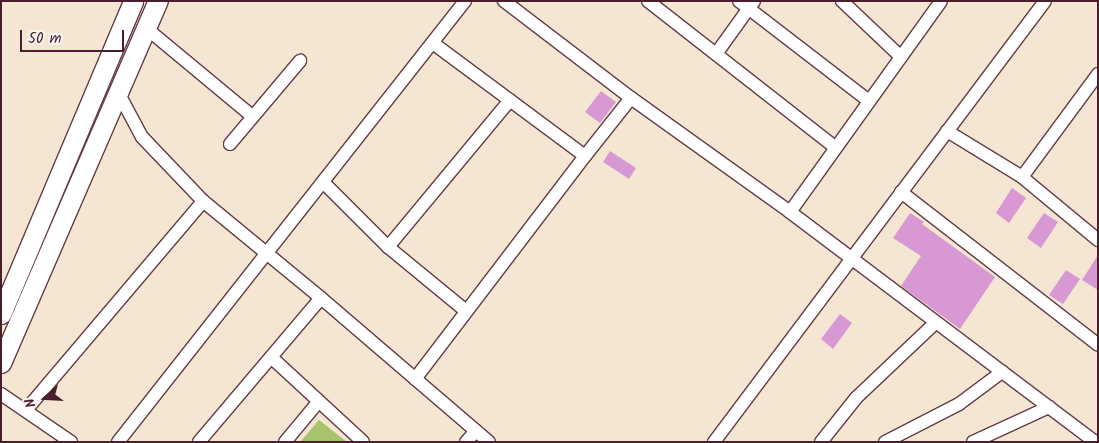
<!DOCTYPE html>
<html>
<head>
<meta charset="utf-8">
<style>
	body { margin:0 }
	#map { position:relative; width:1099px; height:443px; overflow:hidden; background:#f4e6d2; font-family:Kalam,sans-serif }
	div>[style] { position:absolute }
	.green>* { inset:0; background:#a7c46c }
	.building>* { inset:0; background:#d798d4 }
	.roads { filter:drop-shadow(1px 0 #643d44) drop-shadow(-1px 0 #643d44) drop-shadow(0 1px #643d44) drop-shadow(0 -1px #643d44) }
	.street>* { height:12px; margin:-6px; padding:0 6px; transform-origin:6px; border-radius:6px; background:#fff }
	.secondary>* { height:19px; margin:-9.5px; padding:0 9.5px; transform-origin:9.5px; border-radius:9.5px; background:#fff }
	span { translate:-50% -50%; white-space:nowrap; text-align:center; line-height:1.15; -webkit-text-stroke:5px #f6f6f2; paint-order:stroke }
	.frame { position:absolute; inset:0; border:2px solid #4a1f2b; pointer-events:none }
	.north { position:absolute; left:20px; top:373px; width:50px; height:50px; -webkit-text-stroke:4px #f6f6f2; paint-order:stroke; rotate:251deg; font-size:14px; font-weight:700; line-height:20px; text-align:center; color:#4a1f2b }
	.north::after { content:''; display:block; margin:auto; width:18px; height:22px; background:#4a1f2b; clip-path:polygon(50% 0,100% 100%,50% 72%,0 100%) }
	.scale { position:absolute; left:20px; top:30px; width:104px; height:22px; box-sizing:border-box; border:2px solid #4a1f2b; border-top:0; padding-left:6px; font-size:15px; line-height:18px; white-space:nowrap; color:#4a1f2b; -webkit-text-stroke:4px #f6f6f2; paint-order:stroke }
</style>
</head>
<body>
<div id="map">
	<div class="green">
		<i style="clip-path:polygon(319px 420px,347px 442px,300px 442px)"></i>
	</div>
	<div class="building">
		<i style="clip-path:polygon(601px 91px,616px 102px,600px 123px,585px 112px)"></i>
		<i style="clip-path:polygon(610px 151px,636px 168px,629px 179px,603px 162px)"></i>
		<i style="clip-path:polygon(1012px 188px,1026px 198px,1009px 223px,996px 213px)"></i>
		<i style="clip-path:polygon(910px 213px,924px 222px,922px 224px,995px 277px,960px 329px,901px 286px,921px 256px,893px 238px)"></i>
		<i style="clip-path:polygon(1044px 213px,1058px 222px,1041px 248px,1027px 238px)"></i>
		<i style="clip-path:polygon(1098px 255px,1098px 290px,1082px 280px)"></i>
		<i style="clip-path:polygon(1066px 270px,1080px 279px,1063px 304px,1049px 295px)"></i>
		<i style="clip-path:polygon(840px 314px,852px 323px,833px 349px,821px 339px)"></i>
	</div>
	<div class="roads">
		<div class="street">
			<i style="left:504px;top:1px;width:160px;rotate:37.4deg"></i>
			<i style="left:631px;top:98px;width:196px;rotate:35.6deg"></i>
			<i style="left:790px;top:212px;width:382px;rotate:37deg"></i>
			<i style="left:648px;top:1px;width:237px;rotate:38deg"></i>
			<i style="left:739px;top:1px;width:164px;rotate:37.6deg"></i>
			<i style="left:842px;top:1px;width:81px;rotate:43.5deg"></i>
			<i style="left:146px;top:28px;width:138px;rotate:39.7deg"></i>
			<i style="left:716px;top:54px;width:65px;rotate:-54.4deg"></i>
			<i style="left:1098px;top:74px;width:128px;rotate:126.4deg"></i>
			<i style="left:1022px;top:177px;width:99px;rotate:39.7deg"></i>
			<i style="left:119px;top:94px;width:49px;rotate:61.9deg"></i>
			<i style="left:142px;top:137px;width:88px;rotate:46.4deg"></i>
			<i style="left:947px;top:131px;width:88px;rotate:31.5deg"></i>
			<i style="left:230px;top:144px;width:109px;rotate:-49.9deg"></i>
			<i style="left:585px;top:156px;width:74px;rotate:-51.6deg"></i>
			<i style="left:323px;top:182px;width:92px;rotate:45deg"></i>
			<i style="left:901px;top:192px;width:249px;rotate:37.8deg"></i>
			<i style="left:790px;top:212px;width:259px;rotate:-54.4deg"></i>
			<i style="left:321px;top:298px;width:221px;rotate:40.6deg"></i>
			<i style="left:466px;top:311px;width:101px;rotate:-140.6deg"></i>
			<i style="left:388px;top:247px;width:191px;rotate:-50.3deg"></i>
			<i style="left:271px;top:357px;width:125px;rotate:42.7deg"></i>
			<i style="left:415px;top:379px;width:280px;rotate:-52.7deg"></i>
			<i style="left:585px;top:156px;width:189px;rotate:-143.4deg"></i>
			<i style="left:1px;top:394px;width:85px;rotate:34.4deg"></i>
			<i style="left:26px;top:410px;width:274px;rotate:-49.7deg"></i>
			<i style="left:203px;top:201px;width:153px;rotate:39.4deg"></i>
			<i style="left:321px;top:298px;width:189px;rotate:130.3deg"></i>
			<i style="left:118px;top:442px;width:561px;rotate:-51.8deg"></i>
			<i style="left:285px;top:442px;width:53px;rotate:-50.3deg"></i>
			<i style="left:466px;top:442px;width:15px;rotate:-48deg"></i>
			<i style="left:714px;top:442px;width:551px;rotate:-53.11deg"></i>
			<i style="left:821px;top:442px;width:56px;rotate:-51.5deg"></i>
			<i style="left:856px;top:398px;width:110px;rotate:-43.5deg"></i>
			<i style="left:885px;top:442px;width:83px;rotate:-27.2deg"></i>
			<i style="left:959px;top:404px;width:54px;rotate:-36.7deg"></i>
			<i style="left:973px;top:442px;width:84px;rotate:-24.7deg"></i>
		</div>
		<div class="secondary">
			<i style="left:1px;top:314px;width:340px;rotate:-67.1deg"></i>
			<i style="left:1px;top:363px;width:395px;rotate:-66.6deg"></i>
		</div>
	</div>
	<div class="frame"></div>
	<div class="north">N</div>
	<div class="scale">50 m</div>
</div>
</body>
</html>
